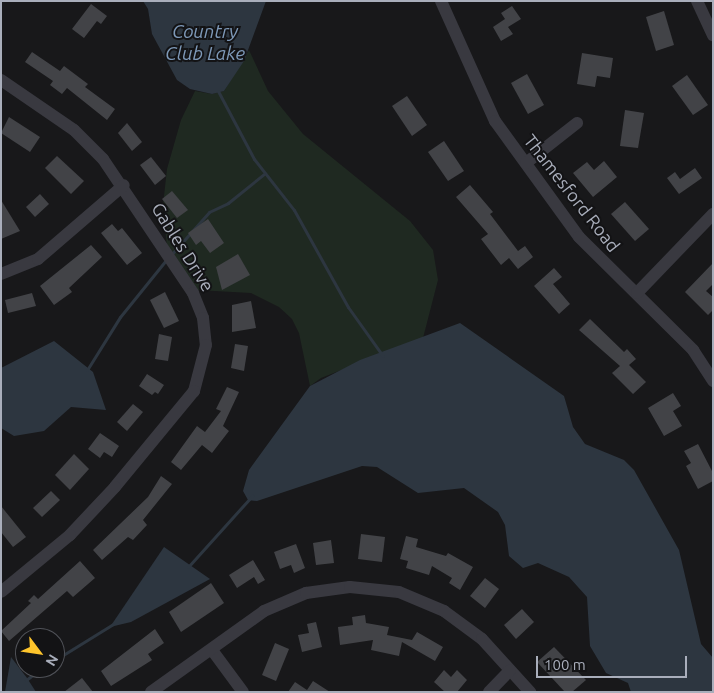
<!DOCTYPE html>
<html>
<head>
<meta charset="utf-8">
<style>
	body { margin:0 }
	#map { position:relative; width:714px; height:693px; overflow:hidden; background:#18181a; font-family:Ubuntu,sans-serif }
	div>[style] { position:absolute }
	.green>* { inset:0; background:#1f2921 }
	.water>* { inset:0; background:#2d3640 }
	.stream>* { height:3px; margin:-1.5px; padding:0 1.5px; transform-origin:1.5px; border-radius:1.5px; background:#2d3640 }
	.building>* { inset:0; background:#424347 }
	.minor>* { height:12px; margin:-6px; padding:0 6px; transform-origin:6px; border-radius:6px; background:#393940 }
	span { translate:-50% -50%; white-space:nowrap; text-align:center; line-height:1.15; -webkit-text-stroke:4px #131315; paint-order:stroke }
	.street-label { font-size:18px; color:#a9aebb }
	.water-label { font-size:19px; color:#7e99b8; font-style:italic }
	.frame { position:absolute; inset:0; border:2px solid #a9aebb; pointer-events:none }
	.north { position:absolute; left:15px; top:628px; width:50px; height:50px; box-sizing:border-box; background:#131315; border:1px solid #4f5157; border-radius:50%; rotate:121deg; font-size:14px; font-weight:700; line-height:20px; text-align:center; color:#a9aebb }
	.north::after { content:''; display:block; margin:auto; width:18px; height:22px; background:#fec52c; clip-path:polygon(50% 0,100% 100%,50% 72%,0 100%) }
	.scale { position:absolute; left:536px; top:656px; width:151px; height:22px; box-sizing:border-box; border:2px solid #a9aebb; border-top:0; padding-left:6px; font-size:15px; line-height:18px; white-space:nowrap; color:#a9aebb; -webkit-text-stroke:4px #131315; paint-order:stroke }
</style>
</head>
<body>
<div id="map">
	<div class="green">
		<i style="clip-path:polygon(249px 50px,268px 91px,303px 134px,410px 221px,433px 250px,438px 280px,423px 338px,321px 378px,310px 386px,299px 333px,292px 319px,279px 307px,251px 293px,197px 290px,168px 258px,163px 205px,167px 169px,181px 120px,195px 91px,212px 94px,224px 91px)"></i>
	</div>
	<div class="water">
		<i style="clip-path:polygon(143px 1px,266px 1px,244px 61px,224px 91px,212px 94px,190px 89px,177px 80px,152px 34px,148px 9px)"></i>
		<i style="clip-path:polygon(460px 323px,564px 396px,573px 427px,585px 444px,624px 460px,634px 470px,679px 550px,701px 644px,713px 658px,713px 692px,631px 692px,628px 683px,606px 673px,590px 646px,587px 597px,569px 577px,538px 563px,523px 568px,509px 556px,505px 525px,498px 512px,464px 488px,418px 493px,377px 467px,362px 466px,257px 501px,248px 500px,243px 491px,249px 470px,310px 386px,360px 360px)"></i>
		<i style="clip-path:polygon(54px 341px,93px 372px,106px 410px,71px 407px,44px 431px,14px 436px,1px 428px,1px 368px)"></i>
		<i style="clip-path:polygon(164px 547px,210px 579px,131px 622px,110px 627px)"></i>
		<i style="clip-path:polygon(11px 657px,27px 678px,36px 692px,5px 692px)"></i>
	</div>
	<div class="stream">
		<i style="left:218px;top:91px;width:77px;rotate:62.1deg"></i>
		<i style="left:254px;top:159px;width:65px;rotate:51.9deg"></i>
		<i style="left:294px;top:210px;width:111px;rotate:60.9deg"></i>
		<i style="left:348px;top:307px;width:60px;rotate:54.5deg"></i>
		<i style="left:170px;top:256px;width:59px;rotate:-48.4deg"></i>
		<i style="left:209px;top:212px;width:21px;rotate:-25deg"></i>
		<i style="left:228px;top:203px;width:46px;rotate:-38.9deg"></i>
		<i style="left:87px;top:370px;width:62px;rotate:-58.1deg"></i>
		<i style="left:120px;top:317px;width:73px;rotate:-51.1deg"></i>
		<i style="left:188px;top:567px;width:96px;rotate:-48deg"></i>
		<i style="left:55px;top:660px;width:68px;rotate:-31.8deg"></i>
		<i style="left:26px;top:680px;width:20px;rotate:-37deg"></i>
	</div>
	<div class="building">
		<i style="clip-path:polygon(91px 4px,107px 16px,101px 24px,97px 21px,84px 38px,72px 29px)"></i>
		<i style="clip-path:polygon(512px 6px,521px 19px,508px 27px,513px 34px,501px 41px,493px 27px,505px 19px,501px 13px)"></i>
		<i style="clip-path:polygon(664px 11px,674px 45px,656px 51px,646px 17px)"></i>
		<i style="clip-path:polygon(32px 52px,60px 71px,64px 66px,88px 84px,85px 87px,115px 109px,107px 120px,67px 88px,62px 94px,50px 85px,53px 81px,25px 62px)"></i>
		<i style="clip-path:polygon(582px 53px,613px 58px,610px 78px,597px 76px,595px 87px,577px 84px)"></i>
		<i style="clip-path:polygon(527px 74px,544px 105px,528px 114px,511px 83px)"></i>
		<i style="clip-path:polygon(687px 75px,708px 105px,693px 115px,672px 86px)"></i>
		<i style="clip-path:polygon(407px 96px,427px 125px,412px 136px,392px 106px)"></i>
		<i style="clip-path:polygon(625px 110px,644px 113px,638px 148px,620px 146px)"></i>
		<i style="clip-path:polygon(9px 117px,40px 137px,30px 152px,1px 133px)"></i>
		<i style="clip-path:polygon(127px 123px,142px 142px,132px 151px,118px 133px)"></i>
		<i style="clip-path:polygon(444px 141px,464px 171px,448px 181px,428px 152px)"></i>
		<i style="clip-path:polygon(57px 156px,84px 181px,71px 194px,45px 168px)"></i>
		<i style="clip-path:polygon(151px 157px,166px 176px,155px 185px,140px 165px)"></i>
		<i style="clip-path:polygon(604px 161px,617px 177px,593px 197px,573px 173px,587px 162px,594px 170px)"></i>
		<i style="clip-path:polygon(695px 168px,702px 178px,679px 194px,667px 178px,675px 172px,680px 179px)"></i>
		<i style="clip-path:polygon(470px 185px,493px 212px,490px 214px,518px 251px,525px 246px,533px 257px,518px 269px,509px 258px,501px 265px,481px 239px,488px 234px,456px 197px)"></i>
		<i style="clip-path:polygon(172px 191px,188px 210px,177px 218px,162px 199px)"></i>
		<i style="clip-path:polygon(40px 194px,49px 204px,35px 217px,26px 207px)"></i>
		<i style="clip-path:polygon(1px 200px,20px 231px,1px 239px)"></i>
		<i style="clip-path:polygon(625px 202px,649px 229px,635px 241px,611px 214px)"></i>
		<i style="clip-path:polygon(208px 219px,224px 243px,210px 253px,201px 241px,196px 245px,188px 233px)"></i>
		<i style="clip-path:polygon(112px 224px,118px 231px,122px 228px,142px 253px,127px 265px,101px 233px)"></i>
		<i style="clip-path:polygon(91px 245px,102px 257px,69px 288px,72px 292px,54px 305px,40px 286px)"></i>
		<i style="clip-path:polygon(238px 254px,250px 275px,222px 290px,216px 267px)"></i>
		<i style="clip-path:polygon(713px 263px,713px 284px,706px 291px,713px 297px,713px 310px,708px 315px,685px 292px)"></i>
		<i style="clip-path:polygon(554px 268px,562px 277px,553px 284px,570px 304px,559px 314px,534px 286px)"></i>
		<i style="clip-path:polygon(165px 292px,179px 321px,164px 328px,150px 300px)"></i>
		<i style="clip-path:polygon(32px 293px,36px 306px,8px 313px,5px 300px)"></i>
		<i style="clip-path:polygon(251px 301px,256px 328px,232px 332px,232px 305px)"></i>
		<i style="clip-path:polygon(590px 319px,624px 352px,627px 349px,636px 359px,629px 365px,646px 382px,633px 394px,612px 373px,620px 366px,579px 330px)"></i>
		<i style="clip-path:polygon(159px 334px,172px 337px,168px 361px,155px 359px)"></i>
		<i style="clip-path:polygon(235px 344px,248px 346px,244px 371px,231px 368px)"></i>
		<i style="clip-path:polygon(147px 374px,164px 385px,158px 394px,155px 392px,152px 395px,139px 386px)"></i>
		<i style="clip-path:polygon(227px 387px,239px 392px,223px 426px,229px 431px,212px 453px,202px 445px,181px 470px,171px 462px,197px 426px,205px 432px,221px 411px,216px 409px)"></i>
		<i style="clip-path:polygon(673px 393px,681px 406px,673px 411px,682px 426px,664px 436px,648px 408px)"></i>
		<i style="clip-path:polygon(133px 404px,143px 412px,127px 431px,117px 422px)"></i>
		<i style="clip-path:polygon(100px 433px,119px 446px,112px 457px,104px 452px,100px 458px,88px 449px)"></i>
		<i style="clip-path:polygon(698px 444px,713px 473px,713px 481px,698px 489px,686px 466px,691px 463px,684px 451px)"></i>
		<i style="clip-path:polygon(74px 454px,89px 469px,70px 490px,55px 475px)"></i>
		<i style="clip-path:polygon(161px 476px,172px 484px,143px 520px,147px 525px,133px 540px,128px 537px,102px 560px,93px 550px,148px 497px)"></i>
		<i style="clip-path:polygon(51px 491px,60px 500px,42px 517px,33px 508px)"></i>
		<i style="clip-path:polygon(1px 506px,26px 537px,13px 547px,1px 532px)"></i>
		<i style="clip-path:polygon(361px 534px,385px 537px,382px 562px,358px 559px)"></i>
		<i style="clip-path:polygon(406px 536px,418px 539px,416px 547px,446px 556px,448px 553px,473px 567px,460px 590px,449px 583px,452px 578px,432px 566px,429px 575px,406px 568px,408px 561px,400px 559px)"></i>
		<i style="clip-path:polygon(331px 540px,334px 563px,316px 565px,313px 543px)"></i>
		<i style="clip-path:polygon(296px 544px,305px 568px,294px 573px,291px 565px,280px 569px,274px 552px)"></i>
		<i style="clip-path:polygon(253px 560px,265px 580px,258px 584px,254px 577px,237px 588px,229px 575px)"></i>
		<i style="clip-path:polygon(80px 561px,95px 578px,73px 597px,67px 591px,9px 641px,1px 631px,31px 603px,28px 601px,34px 595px,38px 599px)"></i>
		<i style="clip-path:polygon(485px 578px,499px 589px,485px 608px,470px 596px)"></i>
		<i style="clip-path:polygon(211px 583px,224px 603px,181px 632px,169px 612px)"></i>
		<i style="clip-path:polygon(522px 609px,534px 622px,516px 639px,504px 625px)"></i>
		<i style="clip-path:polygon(365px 615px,366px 623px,389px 627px,387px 635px,412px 640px,417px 632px,443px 647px,435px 661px,402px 642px,399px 656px,371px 650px,373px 640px,340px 645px,338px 627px,353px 625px,352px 617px)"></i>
		<i style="clip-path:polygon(316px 622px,322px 647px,302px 652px,298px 635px,309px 633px,307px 624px)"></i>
		<i style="clip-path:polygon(155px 629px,164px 643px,148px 654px,152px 660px,111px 686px,101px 671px)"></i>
		<i style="clip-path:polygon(275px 643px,289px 649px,276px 681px,262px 675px)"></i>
		<i style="clip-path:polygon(554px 647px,586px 680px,572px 692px,565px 692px,537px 662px)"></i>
		<i style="clip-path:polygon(444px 670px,451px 677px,457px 670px,467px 680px,457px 692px,445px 692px,434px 682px)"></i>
		<i style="clip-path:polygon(82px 678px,93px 692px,64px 692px)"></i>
		<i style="clip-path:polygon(313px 681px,330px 692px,288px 692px,295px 682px,307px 690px)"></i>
	</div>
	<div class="minor">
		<i style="left:441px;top:1px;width:132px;rotate:65.8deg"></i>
		<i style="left:495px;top:121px;width:143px;rotate:54.1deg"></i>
		<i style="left:579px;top:237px;width:161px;rotate:44.7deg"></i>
		<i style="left:693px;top:350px;width:37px;rotate:57deg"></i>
		<i style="left:697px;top:1px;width:38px;rotate:65deg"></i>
		<i style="left:1px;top:80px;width:88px;rotate:34.4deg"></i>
		<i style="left:74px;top:130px;width:41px;rotate:45deg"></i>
		<i style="left:103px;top:159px;width:161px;rotate:56.1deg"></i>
		<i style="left:193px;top:293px;width:27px;rotate:68deg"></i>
		<i style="left:203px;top:318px;width:27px;rotate:84deg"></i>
		<i style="left:206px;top:345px;width:48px;rotate:104.6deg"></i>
		<i style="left:194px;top:391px;width:124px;rotate:129.5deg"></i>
		<i style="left:115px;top:487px;width:66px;rotate:133.2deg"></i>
		<i style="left:70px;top:535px;width:89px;rotate:140.4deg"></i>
		<i style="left:526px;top:163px;width:65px;rotate:-38.1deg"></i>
		<i style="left:1px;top:274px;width:40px;rotate:-22deg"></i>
		<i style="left:38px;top:259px;width:113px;rotate:-40.7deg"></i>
		<i style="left:637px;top:293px;width:110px;rotate:-46.1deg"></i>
		<i style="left:212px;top:650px;width:52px;rotate:53.6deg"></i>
		<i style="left:151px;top:692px;width:139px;rotate:-35.6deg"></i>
		<i style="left:264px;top:611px;width:46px;rotate:-23.2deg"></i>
		<i style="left:306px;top:593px;width:44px;rotate:-7.8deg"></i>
		<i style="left:350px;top:587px;width:49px;rotate:5.8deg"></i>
		<i style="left:399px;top:592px;width:49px;rotate:22.9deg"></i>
		<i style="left:444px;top:611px;width:47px;rotate:36.4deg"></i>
		<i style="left:482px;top:639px;width:72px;rotate:47.8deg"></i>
		<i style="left:489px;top:692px;width:30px;rotate:-46deg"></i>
	</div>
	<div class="street-label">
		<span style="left:572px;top:193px;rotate:52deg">Thamesford Road</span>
		<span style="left:183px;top:247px;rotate:58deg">Gables Drive</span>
	</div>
	<div class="water-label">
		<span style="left:205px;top:43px">Country<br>Club Lake</span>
	</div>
	<div class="frame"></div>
	<div class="north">N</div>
	<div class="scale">100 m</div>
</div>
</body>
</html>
